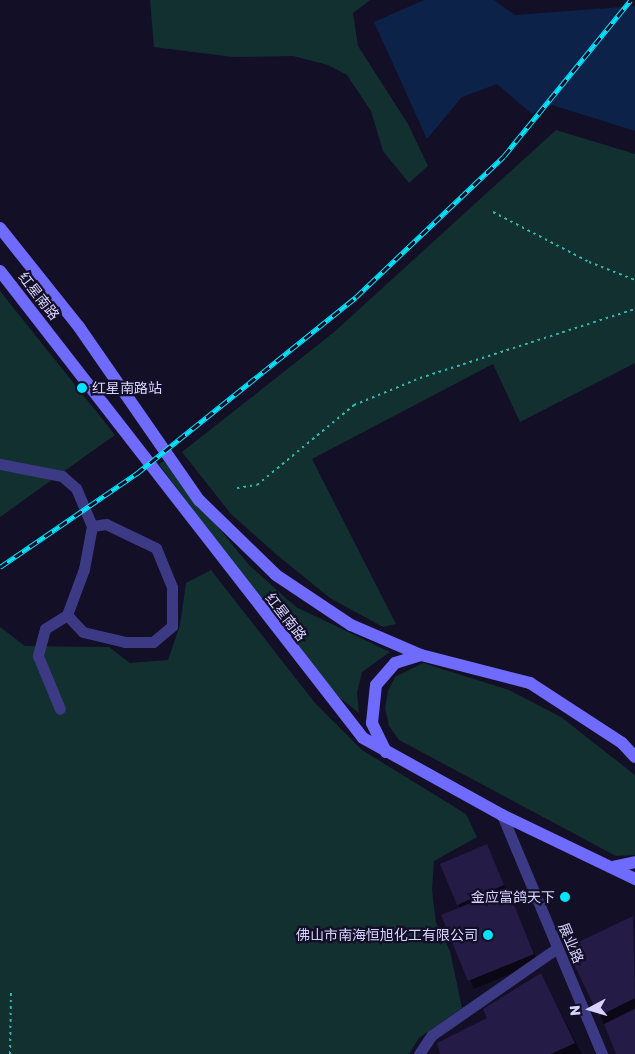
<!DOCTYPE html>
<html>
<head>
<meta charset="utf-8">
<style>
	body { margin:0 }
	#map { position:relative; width:635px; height:1054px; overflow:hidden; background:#130f26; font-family:"Golos Text","Noto Sans SC",sans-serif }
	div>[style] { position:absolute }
	.green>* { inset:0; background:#12302f }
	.water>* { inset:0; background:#0c2248 }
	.shadow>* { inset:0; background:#0007 }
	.building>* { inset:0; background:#241b47 }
	.path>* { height:2px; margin-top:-1px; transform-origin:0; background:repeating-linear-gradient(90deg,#2fb8b0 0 2.5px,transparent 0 6.5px) }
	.street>* { height:11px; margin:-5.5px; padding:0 5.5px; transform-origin:5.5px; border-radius:5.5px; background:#3d3a85 }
	.secondary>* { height:12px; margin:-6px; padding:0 6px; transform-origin:6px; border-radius:6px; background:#6f6bff }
	.rail>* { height:5px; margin-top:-2.5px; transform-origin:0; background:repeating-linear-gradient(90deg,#130f26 0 9px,#00e5ff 0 18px); box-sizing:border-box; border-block:1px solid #00e5ff }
	.dots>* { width:14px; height:14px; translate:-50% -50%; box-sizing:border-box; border:2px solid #130f26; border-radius:50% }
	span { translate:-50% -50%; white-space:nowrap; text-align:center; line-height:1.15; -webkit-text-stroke:4.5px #130f26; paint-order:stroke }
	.street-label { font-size:14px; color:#d9d4ff }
	.poi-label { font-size:14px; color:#d9d4ff }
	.left { translate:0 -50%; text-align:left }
	.right { translate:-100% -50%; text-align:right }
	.north { position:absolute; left:565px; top:984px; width:50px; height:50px; -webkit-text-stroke:4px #130f26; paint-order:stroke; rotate:264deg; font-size:14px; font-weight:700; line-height:20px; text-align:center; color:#d9d4ff }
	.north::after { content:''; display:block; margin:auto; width:18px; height:22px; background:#d9d4ff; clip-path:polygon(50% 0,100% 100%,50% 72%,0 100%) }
</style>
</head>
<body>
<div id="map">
	<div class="green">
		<i style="clip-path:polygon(150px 0,370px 0,353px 13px,358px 46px,408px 124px,428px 166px,409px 183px,383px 151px,371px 111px,347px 75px,328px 65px,293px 56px,234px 57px,154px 47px)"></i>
		<i style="clip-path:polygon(556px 130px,635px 154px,635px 363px,520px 422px,493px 364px,312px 459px,396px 624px,383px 627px,330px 598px,277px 555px,231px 514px,182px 452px,333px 333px)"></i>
		<i style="clip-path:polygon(0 291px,115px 435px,0 517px)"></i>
		<i style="clip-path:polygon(164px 461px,249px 565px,296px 607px,390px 652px,362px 672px,357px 693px,359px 713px,340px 698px,281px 629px,159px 464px)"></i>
		<i style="clip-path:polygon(211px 570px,315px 703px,362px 750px,466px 814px,477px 837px,434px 861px,432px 890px,436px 923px,450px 951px,462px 1008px,419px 1038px,409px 1054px,0 1054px,0 627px,25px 646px,109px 647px,130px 663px,168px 660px,180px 625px,186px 583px)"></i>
		<i style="clip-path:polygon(423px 663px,509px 690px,561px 717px,635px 775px,635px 855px,616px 856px,399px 740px,389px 726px,385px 708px,388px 691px,395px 677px)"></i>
	</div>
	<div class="water">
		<i style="clip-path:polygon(424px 0,494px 0,515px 15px,635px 6px,635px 131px,552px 105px,532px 114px,497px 84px,462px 97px,427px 139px,374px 22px)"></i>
	</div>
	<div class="shadow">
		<i style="clip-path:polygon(486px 845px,538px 962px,474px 989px,443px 916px,461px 909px,458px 904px)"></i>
		<i style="clip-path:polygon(632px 917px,635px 1008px,610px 1020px,635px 1011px,635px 1054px,617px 1054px,600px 1015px)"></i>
		<i style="clip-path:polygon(545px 982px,582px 1054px,441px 1054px,489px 1019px)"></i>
	</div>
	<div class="building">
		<i style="clip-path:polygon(487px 844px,504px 885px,457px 905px,440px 864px)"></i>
		<i style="clip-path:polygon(507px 888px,534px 954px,468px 981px,441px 915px)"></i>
		<i style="clip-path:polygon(633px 916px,635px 998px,599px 1016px,566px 948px)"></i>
		<i style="clip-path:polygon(541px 973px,575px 1043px,551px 1054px,440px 1054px,437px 1043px,487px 1018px,483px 1009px)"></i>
		<i style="clip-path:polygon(635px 1009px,635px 1054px,616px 1054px,604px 1024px)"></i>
	</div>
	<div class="path">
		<i style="left:493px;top:212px;width:108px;rotate:27.5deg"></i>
		<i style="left:589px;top:262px;width:49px;rotate:21.4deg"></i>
		<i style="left:237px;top:488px;width:20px;rotate:-9deg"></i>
		<i style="left:257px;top:485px;width:126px;rotate:-39.5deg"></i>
		<i style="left:354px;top:405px;width:71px;rotate:-22.2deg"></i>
		<i style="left:420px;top:378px;width:226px;rotate:-17.8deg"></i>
		<i style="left:10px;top:1054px;width:61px;rotate:-89.1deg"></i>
	</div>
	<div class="street">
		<i style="left:0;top:464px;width:63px;rotate:11deg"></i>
		<i style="left:62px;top:476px;width:18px;rotate:41deg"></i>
		<i style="left:76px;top:488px;width:41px;rotate:67.2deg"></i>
		<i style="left:92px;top:526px;width:44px;rotate:100.5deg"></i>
		<i style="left:84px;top:569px;width:49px;rotate:110.3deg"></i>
		<i style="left:67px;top:615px;width:26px;rotate:148deg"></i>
		<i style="left:45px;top:629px;width:28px;rotate:105deg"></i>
		<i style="left:38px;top:656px;width:57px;rotate:67.5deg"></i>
		<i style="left:67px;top:615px;width:23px;rotate:47deg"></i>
		<i style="left:83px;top:632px;width:43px;rotate:13.4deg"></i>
		<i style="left:125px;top:642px;width:28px"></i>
		<i style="left:153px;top:642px;width:25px;rotate:-40deg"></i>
		<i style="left:172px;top:626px;width:39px;rotate:-90deg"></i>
		<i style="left:172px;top:587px;width:42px;rotate:-112.3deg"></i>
		<i style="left:156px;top:548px;width:55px;rotate:-154.4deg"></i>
		<i style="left:106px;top:524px;width:14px;rotate:172deg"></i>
		<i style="left:502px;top:815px;width:259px;rotate:67.3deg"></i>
		<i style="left:419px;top:1054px;width:23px;rotate:-56deg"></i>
		<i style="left:432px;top:1035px;width:152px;rotate:-34.8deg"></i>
	</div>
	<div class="secondary">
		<i style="left:0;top:228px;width:127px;rotate:51.4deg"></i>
		<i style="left:79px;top:327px;width:211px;rotate:55.3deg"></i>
		<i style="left:199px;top:500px;width:107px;rotate:44.2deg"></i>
		<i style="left:276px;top:575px;width:90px;rotate:33.7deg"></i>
		<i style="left:351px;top:625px;width:76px;rotate:23.2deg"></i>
		<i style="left:421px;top:655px;width:113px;rotate:14.4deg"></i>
		<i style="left:530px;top:683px;width:110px;rotate:33.1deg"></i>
		<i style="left:622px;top:743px;width:19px;rotate:47deg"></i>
		<i style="left:0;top:271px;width:591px;rotate:52.14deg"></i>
		<i style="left:363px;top:738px;width:159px;rotate:29deg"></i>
		<i style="left:502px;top:815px;width:148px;rotate:25.7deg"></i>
		<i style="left:386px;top:752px;width:32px;rotate:-116deg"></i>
		<i style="left:372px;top:723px;width:38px;rotate:-84deg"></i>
		<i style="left:376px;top:685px;width:29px;rotate:-49deg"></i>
		<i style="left:395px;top:663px;width:27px;rotate:-17deg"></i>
		<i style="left:612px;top:867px;width:24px;rotate:-12deg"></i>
	</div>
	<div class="rail">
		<i style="left:0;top:567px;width:165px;rotate:-34.4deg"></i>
		<i style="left:136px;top:474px;width:282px;rotate:-38.8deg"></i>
		<i style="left:356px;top:297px;width:204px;rotate:-43.6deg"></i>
		<i style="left:504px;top:156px;width:201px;rotate:-50.9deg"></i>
	</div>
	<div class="dots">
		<i style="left:82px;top:388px;background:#00e5ff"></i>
		<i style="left:565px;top:897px;background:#00e5ff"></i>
		<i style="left:488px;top:935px;background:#00e5ff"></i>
	</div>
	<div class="street-label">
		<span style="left:39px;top:296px;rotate:52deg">红星南路</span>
		<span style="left:286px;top:617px;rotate:52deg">红星南路</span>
		<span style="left:571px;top:943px;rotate:67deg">展业路</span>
	</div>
	<div class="poi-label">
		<span class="left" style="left:92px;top:388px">红星南路站</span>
		<span class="right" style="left:555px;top:897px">金应富鸽天下</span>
		<span class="right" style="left:478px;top:935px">佛山市南海恒旭化工有限公司</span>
	</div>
	<div class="north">N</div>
</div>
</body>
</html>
